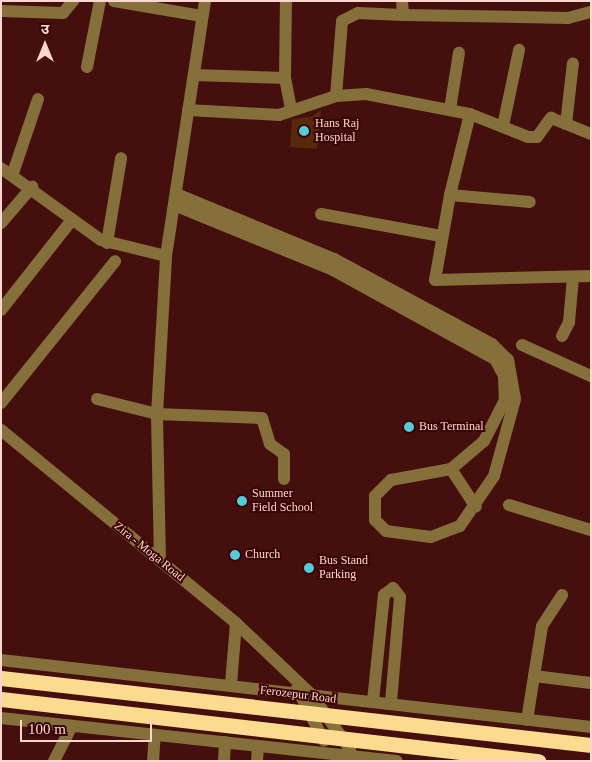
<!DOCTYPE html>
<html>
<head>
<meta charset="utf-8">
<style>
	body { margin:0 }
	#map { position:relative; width:592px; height:762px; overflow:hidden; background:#450f0d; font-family:"Times New Roman","Noto Sans Devanagari",serif }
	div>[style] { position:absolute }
	.building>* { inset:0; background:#5a290c }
	.minor>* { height:12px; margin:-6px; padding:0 6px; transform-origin:6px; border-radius:6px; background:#856f3b }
	.highway-bridge>* { height:15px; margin:-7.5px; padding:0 7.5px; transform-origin:7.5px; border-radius:7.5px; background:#fbdb90 }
	.dots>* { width:14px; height:14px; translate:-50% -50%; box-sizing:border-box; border:2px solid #3a0404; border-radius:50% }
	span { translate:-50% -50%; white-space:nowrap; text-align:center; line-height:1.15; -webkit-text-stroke:4px #3a0404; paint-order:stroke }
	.poi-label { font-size:12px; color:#fcd7d2 }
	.left { translate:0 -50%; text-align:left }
	.street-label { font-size:12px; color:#fcd7d2 }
	.frame { position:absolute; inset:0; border:2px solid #fcd7d2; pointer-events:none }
	.north { position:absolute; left:20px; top:20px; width:50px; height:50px; -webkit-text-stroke:4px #3a0404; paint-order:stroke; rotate:0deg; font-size:14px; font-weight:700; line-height:20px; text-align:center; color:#fcd7d2 }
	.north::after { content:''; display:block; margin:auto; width:18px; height:22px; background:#fcd7d2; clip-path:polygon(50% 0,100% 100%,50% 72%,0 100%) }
	.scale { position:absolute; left:20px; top:720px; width:132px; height:22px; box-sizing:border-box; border:2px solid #fcd7d2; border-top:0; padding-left:6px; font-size:15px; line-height:18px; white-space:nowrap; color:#fcd7d2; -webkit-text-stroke:4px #3a0404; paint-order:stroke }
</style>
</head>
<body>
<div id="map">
	<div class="building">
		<i style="clip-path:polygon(321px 110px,317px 149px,290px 147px,292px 119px,311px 117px)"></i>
	</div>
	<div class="minor">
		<i style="left:114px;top:1px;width:89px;rotate:9.7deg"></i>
		<i style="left:402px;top:1px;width:14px;rotate:86deg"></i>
		<i style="left:403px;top:15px;width:165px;rotate:1deg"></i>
		<i style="left:568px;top:18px;width:24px;rotate:-15deg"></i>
		<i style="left:1px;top:11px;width:62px;rotate:1.8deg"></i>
		<i style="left:63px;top:13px;width:16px;rotate:-50deg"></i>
		<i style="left:87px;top:67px;width:67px;rotate:-78.9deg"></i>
		<i style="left:194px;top:75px;width:91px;rotate:1.9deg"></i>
		<i style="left:285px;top:78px;width:77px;rotate:-89.3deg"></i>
		<i style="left:285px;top:78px;width:33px;rotate:79deg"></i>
		<i style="left:336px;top:96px;width:75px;rotate:-85.4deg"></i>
		<i style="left:342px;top:21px;width:18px;rotate:-27deg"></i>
		<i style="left:358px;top:13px;width:45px;rotate:2.5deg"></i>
		<i style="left:450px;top:109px;width:57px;rotate:-80.9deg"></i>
		<i style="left:188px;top:110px;width:91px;rotate:3.1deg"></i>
		<i style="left:279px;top:115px;width:60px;rotate:-18.4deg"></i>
		<i style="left:336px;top:96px;width:30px;rotate:-4deg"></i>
		<i style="left:366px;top:94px;width:106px;rotate:10.9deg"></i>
		<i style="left:470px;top:114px;width:83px;rotate:103.9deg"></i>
		<i style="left:450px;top:195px;width:86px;rotate:100deg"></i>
		<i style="left:435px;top:280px;width:156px;rotate:-1.5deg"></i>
		<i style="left:470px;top:114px;width:62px;rotate:21.6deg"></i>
		<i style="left:528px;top:137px;width:9px"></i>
		<i style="left:537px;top:137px;width:24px;rotate:-54deg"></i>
		<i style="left:551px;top:118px;width:43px;rotate:21.8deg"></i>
		<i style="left:566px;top:124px;width:61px;rotate:-83.5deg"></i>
		<i style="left:503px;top:126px;width:78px;rotate:-78.1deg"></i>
		<i style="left:1px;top:168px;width:123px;rotate:35.8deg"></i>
		<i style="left:101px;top:240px;width:67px;rotate:13.8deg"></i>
		<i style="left:13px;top:173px;width:78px;rotate:-71.3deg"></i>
		<i style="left:450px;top:195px;width:80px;rotate:5deg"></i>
		<i style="left:174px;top:205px;width:172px;rotate:22.2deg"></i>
		<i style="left:333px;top:270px;width:185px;rotate:28.8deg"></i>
		<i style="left:495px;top:359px;width:19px;rotate:62deg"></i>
		<i style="left:504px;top:376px;width:24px;rotate:88deg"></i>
		<i style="left:505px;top:400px;width:46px;rotate:117.1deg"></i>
		<i style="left:484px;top:441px;width:43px;rotate:139.7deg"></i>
		<i style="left:451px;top:469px;width:61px;rotate:169.6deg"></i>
		<i style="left:391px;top:480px;width:23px;rotate:135deg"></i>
		<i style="left:375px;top:496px;width:24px;rotate:90deg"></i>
		<i style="left:375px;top:520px;width:16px;rotate:45deg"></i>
		<i style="left:386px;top:531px;width:45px;rotate:7.6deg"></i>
		<i style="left:431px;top:537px;width:31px;rotate:-21deg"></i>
		<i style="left:460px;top:526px;width:60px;rotate:-55.8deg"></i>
		<i style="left:494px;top:476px;width:80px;rotate:-74.7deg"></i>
		<i style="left:515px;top:399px;width:40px;rotate:-100deg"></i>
		<i style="left:508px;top:360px;width:23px;rotate:-135deg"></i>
		<i style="left:492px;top:344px;width:179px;rotate:-151.7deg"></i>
		<i style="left:334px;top:259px;width:171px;rotate:-157.6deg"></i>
		<i style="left:321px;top:214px;width:122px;rotate:10.4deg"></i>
		<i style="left:1px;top:223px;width:48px;rotate:-49.3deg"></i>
		<i style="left:107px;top:243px;width:86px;rotate:-80.6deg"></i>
		<i style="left:1px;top:310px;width:113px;rotate:-51.8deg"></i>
		<i style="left:562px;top:336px;width:16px;rotate:-63deg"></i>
		<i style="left:569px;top:322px;width:45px;rotate:-84.9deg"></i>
		<i style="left:522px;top:345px;width:76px;rotate:24.2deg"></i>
		<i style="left:97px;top:399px;width:62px;rotate:14deg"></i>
		<i style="left:157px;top:414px;width:105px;rotate:2.2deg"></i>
		<i style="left:262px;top:418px;width:27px;rotate:73deg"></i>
		<i style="left:270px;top:444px;width:17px;rotate:36deg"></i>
		<i style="left:284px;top:454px;width:25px;rotate:90deg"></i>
		<i style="left:1px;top:403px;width:182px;rotate:-51.2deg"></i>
		<i style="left:1px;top:430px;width:304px;rotate:39.4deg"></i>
		<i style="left:236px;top:623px;width:105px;rotate:43.5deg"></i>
		<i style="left:312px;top:695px;width:66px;rotate:54.9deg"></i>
		<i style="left:350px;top:749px;width:12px;rotate:81deg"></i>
		<i style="left:451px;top:469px;width:45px;rotate:56.7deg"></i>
		<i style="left:509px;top:505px;width:86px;rotate:17deg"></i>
		<i style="left:160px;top:560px;width:146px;rotate:-91.2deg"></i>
		<i style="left:157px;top:414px;width:158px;rotate:-86.7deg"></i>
		<i style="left:166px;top:256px;width:258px;rotate:-81.3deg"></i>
		<i style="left:1px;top:660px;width:594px;rotate:6.48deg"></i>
		<i style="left:534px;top:676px;width:57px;rotate:7deg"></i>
		<i style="left:231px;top:684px;width:61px;rotate:-85.3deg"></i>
		<i style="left:297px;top:688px;width:59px;rotate:63deg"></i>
		<i style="left:373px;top:701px;width:107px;rotate:-84.1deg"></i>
		<i style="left:384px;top:595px;width:11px;rotate:-38deg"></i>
		<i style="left:393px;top:588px;width:11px;rotate:52deg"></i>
		<i style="left:400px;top:597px;width:106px;rotate:94.9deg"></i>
		<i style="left:1px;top:718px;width:398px;rotate:6.2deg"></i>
		<i style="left:527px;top:720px;width:95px;rotate:-80.9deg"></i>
		<i style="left:542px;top:626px;width:37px;rotate:-57deg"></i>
		<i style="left:54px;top:761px;width:39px;rotate:-63deg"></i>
		<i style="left:153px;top:761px;width:26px;rotate:-86deg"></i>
		<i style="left:224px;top:761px;width:19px;rotate:-87deg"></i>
		<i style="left:257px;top:761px;width:14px;rotate:-86deg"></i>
	</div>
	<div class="highway-bridge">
		<i style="left:1px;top:678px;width:594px;rotate:6.48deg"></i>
		<i style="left:1px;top:699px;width:541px;rotate:6.59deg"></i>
	</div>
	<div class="dots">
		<i style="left:304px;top:131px;background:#53cbda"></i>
		<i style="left:409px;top:427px;background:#53cbda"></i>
		<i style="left:242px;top:501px;background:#53cbda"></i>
		<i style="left:235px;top:555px;background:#53cbda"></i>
		<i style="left:309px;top:568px;background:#53cbda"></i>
	</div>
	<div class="poi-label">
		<span class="left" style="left:315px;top:131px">Hans Raj<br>Hospital</span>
		<span class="left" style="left:419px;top:427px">Bus Terminal</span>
		<span class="left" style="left:252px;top:501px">Summer<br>Field School</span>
		<span class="left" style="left:245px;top:555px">Church</span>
		<span class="left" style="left:319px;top:568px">Bus Stand<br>Parking</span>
	</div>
	<div class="street-label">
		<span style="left:149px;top:552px;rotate:39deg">Zira - Moga Road</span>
		<span style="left:298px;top:695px;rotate:7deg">Ferozepur Road</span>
	</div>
	<div class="frame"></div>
	<div class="north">उ</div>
	<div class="scale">100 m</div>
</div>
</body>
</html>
